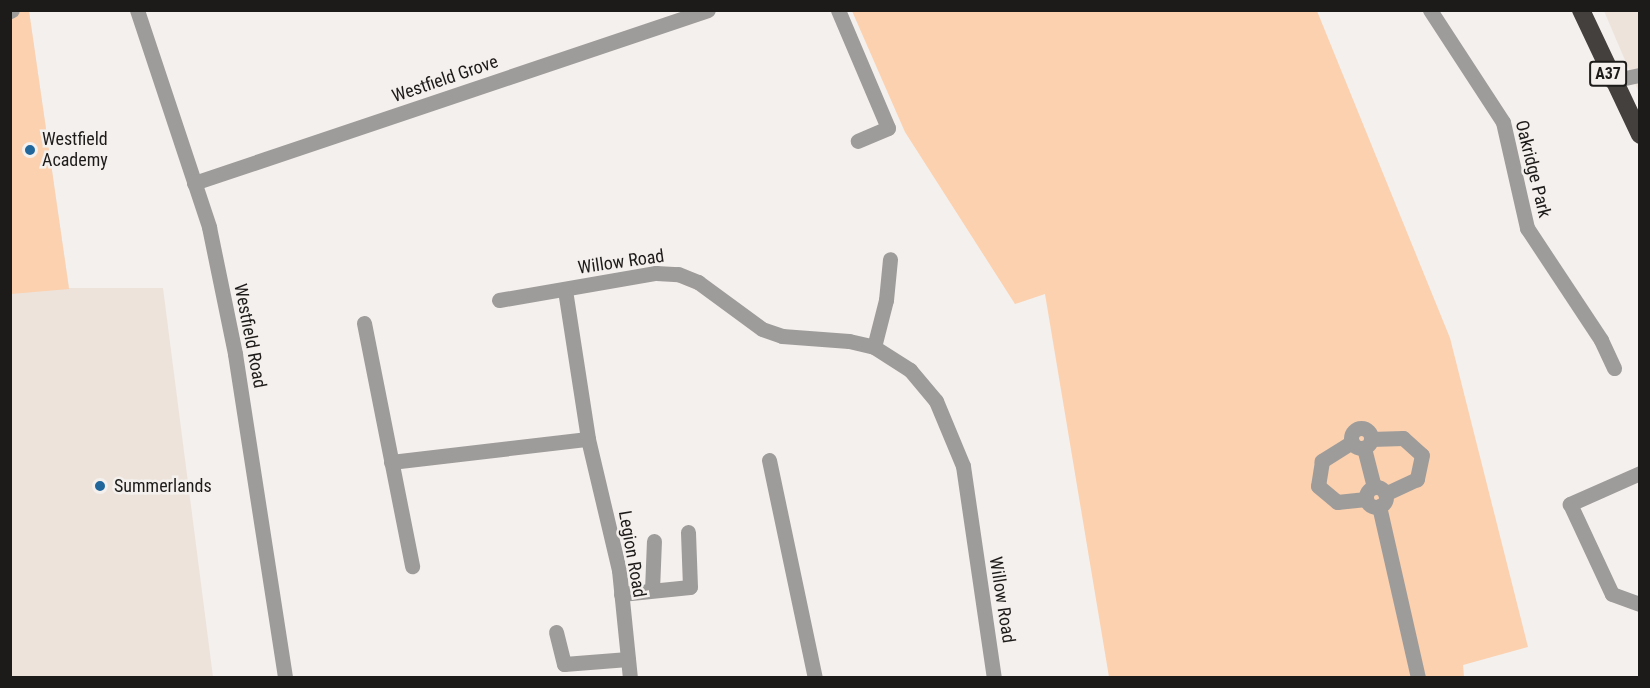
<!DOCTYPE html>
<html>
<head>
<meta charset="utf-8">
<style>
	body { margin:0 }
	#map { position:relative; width:1650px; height:688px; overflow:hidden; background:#f4f0ed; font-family:"Roboto Condensed",sans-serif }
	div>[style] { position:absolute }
	.built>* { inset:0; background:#ede3db }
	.green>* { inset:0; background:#fbd1af }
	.minor>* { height:15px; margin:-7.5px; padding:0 7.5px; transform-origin:7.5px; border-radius:7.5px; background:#9e9c9b }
	.minor>.ring { margin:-7.5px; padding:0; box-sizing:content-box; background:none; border:15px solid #9e9c9b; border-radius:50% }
	.highway>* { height:18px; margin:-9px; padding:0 9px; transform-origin:9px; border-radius:9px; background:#43403e }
	.dots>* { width:16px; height:16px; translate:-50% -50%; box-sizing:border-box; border:3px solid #f4f0ed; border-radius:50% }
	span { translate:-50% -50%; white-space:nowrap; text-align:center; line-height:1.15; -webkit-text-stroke:5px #f4f0ed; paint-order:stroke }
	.shield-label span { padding:2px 4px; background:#f4f0ed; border:2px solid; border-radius:4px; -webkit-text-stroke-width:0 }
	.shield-label { font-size:16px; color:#1d1b1a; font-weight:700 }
	.street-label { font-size:18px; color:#1d1b1a }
	.poi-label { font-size:18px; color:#1d1b1a }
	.left { translate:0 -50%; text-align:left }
	.frame { position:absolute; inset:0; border:12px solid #1d1b1a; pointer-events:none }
</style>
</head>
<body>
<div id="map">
	<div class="built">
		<i style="clip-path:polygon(10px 11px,29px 11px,69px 288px,163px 288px,213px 677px,11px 677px)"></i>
		<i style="clip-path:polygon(1604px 11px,1639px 11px,1639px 93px)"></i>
	</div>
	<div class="green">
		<i style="clip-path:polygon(11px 11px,29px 11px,69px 289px,11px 294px)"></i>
		<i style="clip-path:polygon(852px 11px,1317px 11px,1450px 338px,1528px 647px,1463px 665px,1464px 677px,1109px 677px,1045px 294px,1015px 304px,905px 132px)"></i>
	</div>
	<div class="minor">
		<i style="left:137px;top:10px;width:229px;rotate:71.6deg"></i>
		<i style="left:209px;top:227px;width:130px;rotate:78.4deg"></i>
		<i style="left:235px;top:354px;width:328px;rotate:81.2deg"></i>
		<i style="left:838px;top:10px;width:128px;rotate:67deg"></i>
		<i style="left:888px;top:128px;width:33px;rotate:157deg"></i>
		<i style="left:1430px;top:10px;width:134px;rotate:56.9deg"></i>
		<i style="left:1503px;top:122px;width:109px;rotate:77.2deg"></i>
		<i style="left:1527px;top:228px;width:134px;rotate:56.5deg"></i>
		<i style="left:1601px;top:340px;width:31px;rotate:65deg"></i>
		<i style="left:10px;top:11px;width:2px;rotate:-27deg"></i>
		<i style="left:1611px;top:81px;width:30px;rotate:-12deg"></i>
		<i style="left:194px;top:183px;width:542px;rotate:-18.6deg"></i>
		<i style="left:565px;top:290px;width:151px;rotate:81.2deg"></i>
		<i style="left:588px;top:439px;width:135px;rotate:76.7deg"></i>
		<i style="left:619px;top:570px;width:109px;rotate:84.2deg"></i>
		<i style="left:499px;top:300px;width:159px;rotate:-9.8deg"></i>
		<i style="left:656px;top:273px;width:22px;rotate:3deg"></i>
		<i style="left:678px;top:274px;width:22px;rotate:22deg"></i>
		<i style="left:698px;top:282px;width:79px;rotate:36.3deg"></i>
		<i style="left:762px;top:329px;width:21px;rotate:19deg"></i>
		<i style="left:782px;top:336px;width:67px;rotate:4.3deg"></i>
		<i style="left:849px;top:341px;width:26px;rotate:13deg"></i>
		<i style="left:874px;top:347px;width:43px;rotate:32.6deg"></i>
		<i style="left:910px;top:370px;width:40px;rotate:50deg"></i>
		<i style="left:936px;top:401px;width:70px;rotate:67.4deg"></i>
		<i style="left:963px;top:466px;width:214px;rotate:81.7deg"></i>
		<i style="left:364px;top:323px;width:248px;rotate:78.8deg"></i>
		<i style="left:874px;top:347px;width:49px;rotate:-75.7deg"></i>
		<i style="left:886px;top:300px;width:41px;rotate:-84.4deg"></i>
		<i class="ring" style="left:1351px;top:428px;width:5px;height:5px"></i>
		<i style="left:1371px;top:439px;width:32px;rotate:-2deg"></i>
		<i style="left:1403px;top:438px;width:25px;rotate:42deg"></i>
		<i style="left:1422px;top:455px;width:25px;rotate:102deg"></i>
		<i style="left:1417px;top:479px;width:35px;rotate:155deg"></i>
		<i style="left:1352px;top:442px;width:36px;rotate:148deg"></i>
		<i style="left:1322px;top:461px;width:25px;rotate:99deg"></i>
		<i style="left:1318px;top:486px;width:25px;rotate:40deg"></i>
		<i style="left:1337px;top:502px;width:29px;rotate:-6deg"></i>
		<i style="left:1364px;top:448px;width:40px;rotate:75.6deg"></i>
		<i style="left:769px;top:460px;width:223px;rotate:78.1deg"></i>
		<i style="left:391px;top:462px;width:198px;rotate:-6.7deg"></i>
		<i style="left:1640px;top:473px;width:77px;rotate:156.1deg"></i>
		<i style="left:1570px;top:504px;width:99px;rotate:65deg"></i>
		<i style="left:1612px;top:594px;width:30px;rotate:20deg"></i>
		<i class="ring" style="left:1366px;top:487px;width:5px;height:5px"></i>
		<i style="left:1379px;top:506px;width:176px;rotate:77.2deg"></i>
		<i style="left:652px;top:590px;width:49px;rotate:-87.7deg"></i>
		<i style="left:621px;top:594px;width:69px;rotate:-5.8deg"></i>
		<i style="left:690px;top:587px;width:55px;rotate:-92.1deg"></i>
		<i style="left:556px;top:632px;width:33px;rotate:76deg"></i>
		<i style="left:564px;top:664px;width:64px;rotate:-4.5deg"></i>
	</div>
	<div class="highway">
		<i style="left:1581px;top:10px;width:138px;rotate:64.7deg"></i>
	</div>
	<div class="dots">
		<i style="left:30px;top:150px;background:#21679c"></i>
		<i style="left:100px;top:486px;background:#21679c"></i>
	</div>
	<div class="shield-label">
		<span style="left:1608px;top:74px">A37</span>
	</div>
	<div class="street-label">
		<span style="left:445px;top:79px;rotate:-19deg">Westfield Grove</span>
		<span style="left:1533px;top:169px;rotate:76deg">Oakridge Park</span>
		<span style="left:621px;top:262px;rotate:-8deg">Willow Road</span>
		<span style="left:250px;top:336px;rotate:79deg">Westfield Road</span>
		<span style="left:632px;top:554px;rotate:80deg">Legion Road</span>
		<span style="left:1002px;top:600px;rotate:81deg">Willow Road</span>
	</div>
	<div class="poi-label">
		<span class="left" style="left:42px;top:150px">Westfield<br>Academy</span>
		<span class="left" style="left:114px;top:486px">Summerlands</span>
	</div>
	<div class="frame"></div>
</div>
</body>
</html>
